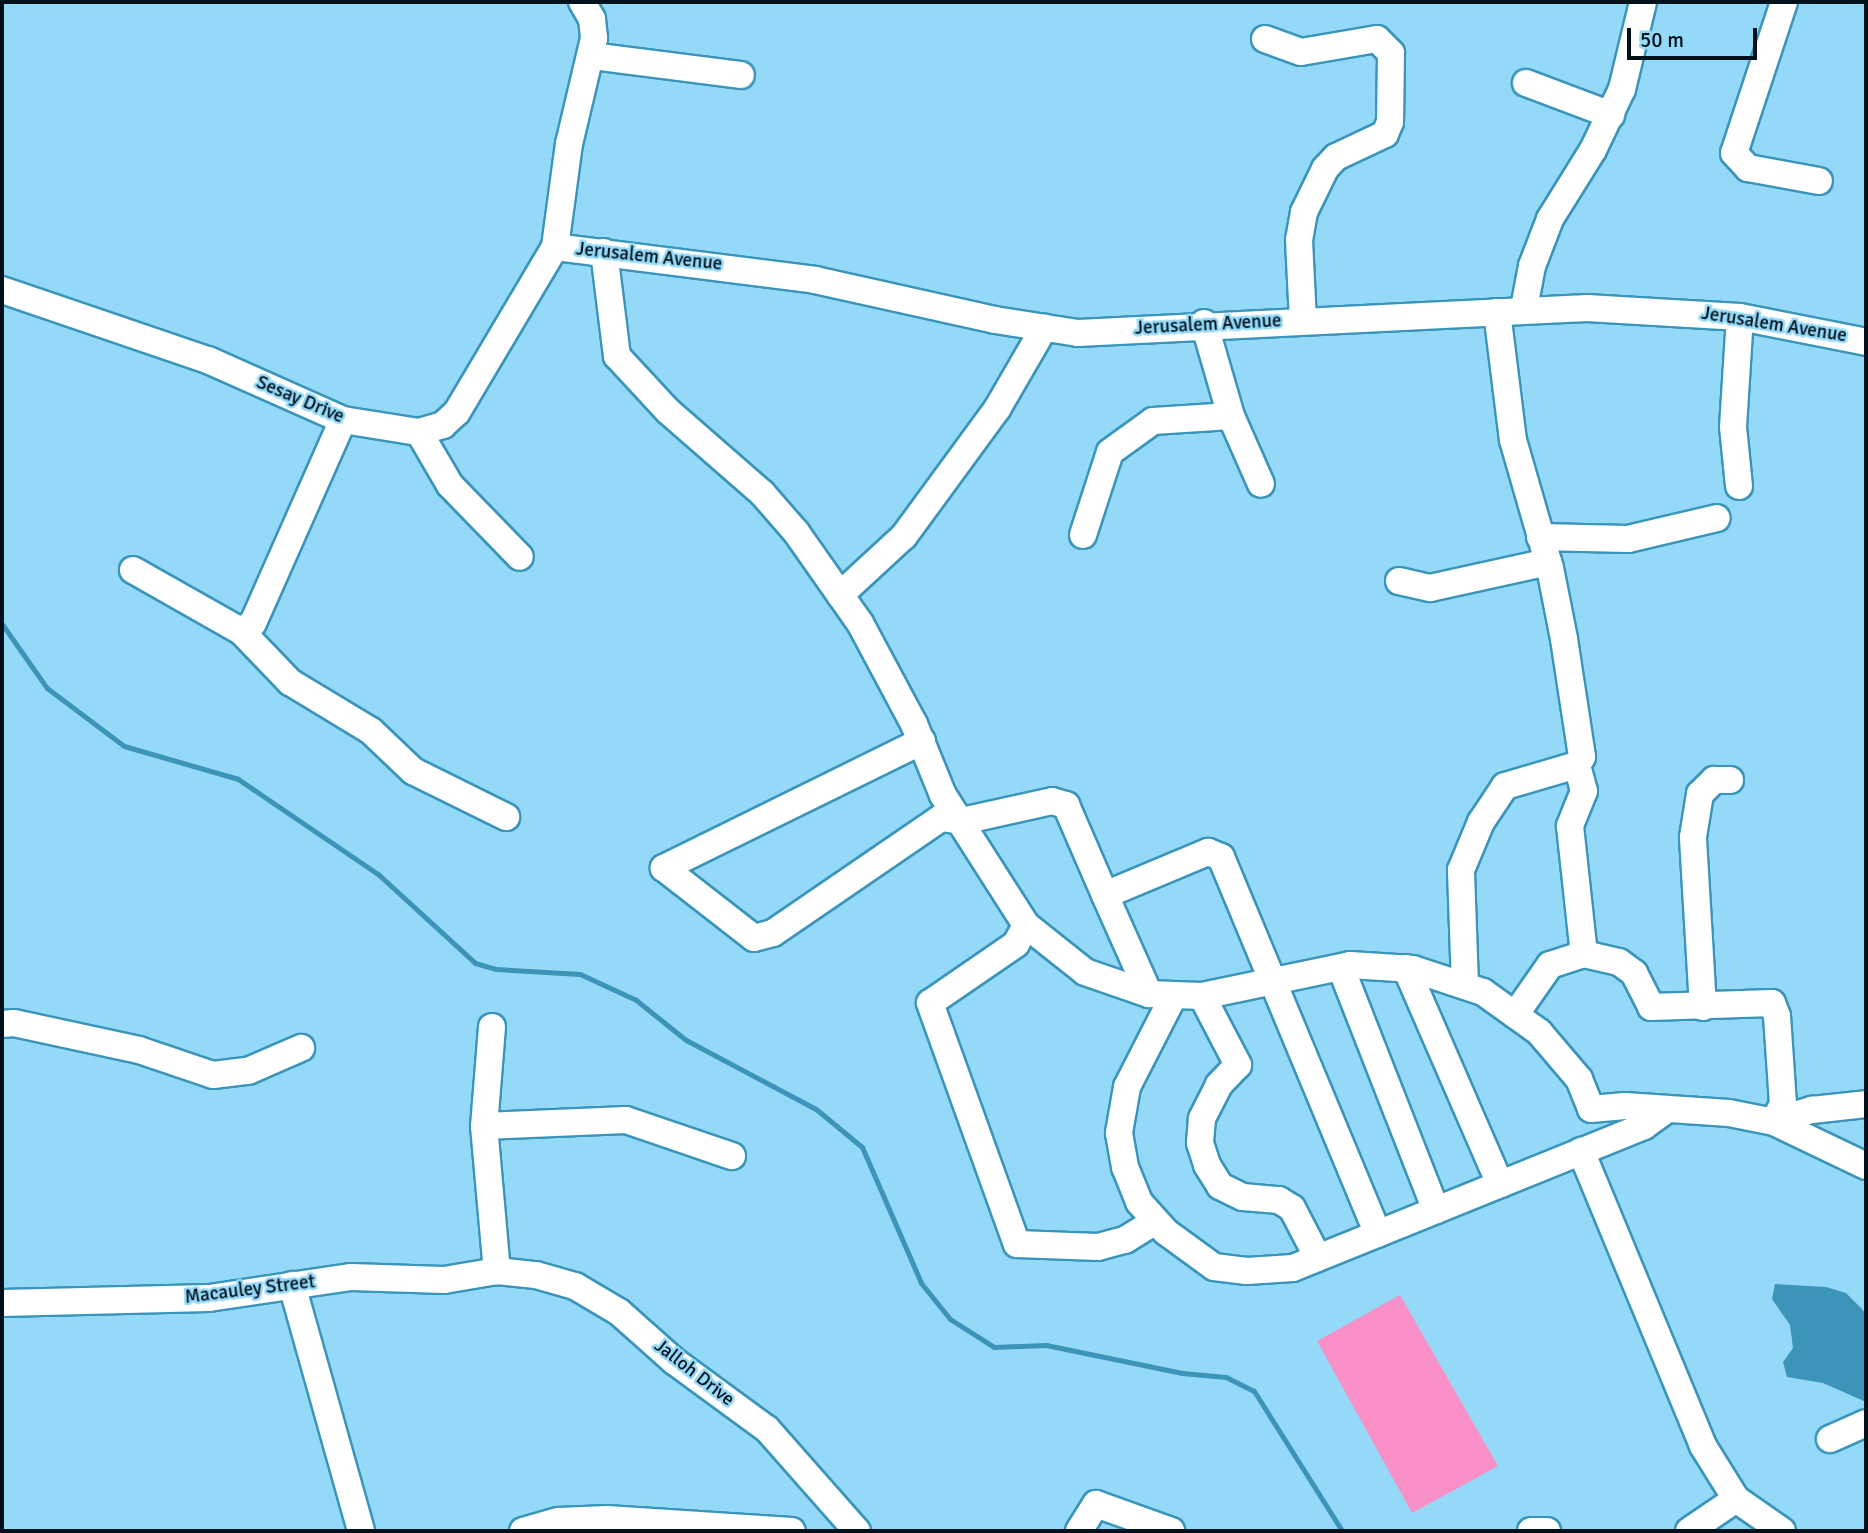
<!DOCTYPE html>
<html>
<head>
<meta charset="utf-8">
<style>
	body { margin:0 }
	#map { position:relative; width:1868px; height:1533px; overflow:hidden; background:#95d9f8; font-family:Signika,sans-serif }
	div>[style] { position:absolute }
	.green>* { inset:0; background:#f990c7 }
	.water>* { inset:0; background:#3c94b8 }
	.stream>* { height:5px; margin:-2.5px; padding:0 2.5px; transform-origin:2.5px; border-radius:2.5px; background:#3c94b8 }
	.roads { filter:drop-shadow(2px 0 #3a95ba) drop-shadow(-2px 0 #3a95ba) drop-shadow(0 2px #3a95ba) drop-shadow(0 -2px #3a95ba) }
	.minor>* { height:26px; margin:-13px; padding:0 13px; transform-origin:13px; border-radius:13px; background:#fff }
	span { translate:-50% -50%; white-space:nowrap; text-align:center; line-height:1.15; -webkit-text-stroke:5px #95d9f8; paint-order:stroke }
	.street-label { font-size:19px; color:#00111c }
	.frame { position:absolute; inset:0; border:4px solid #00111c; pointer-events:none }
	.scale { position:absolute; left:1627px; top:28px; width:130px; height:32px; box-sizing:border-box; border:4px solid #00111c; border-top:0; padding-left:9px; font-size:21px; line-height:24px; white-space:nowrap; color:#00111c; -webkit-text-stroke:5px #95d9f8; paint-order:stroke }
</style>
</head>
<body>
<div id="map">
	<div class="green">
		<i style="clip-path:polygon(1400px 1295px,1498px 1466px,1412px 1513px,1317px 1341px)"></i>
	</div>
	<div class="water">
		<i style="clip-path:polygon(1775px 1284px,1826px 1287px,1846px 1293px,1861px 1308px,1866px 1314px,1866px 1402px,1823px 1383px,1787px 1377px,1783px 1362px,1793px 1348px,1790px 1325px,1772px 1299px)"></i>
	</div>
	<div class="stream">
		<i style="left:2px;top:624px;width:78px;rotate:54.9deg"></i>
		<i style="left:47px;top:688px;width:96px;rotate:37deg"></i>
		<i style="left:124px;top:746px;width:119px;rotate:16.1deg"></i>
		<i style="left:238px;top:779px;width:169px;rotate:34.2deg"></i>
		<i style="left:378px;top:874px;width:132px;rotate:42.5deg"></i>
		<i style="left:475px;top:963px;width:22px;rotate:16deg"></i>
		<i style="left:496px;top:969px;width:84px;rotate:3.4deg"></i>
		<i style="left:580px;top:974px;width:62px;rotate:24.9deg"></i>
		<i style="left:636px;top:1000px;width:64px;rotate:38.7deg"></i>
		<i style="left:686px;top:1040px;width:147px;rotate:28deg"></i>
		<i style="left:816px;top:1109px;width:60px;rotate:39.6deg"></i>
		<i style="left:862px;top:1147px;width:148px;rotate:66.5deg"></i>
		<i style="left:921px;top:1283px;width:46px;rotate:51.1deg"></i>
		<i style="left:950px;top:1319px;width:52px;rotate:32.5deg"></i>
		<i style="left:994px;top:1347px;width:52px;rotate:-2.2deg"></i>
		<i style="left:1046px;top:1345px;width:139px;rotate:11.6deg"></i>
		<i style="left:1182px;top:1373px;width:44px;rotate:5.2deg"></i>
		<i style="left:1226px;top:1377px;width:31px;rotate:27deg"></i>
		<i style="left:1254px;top:1391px;width:165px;rotate:57.8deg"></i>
	</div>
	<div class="roads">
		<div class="minor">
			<i style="left:1784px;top:2px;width:159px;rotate:108.3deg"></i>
			<i style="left:1734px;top:153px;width:21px;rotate:47deg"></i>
			<i style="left:1748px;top:168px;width:72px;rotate:10.4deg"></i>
			<i style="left:1265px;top:39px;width:38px;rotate:20deg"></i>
			<i style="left:1301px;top:52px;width:77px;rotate:-9.7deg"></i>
			<i style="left:1377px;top:39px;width:20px;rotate:45deg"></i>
			<i style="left:1391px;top:53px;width:69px;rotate:90.8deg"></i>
			<i style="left:1390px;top:122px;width:13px;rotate:113deg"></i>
			<i style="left:1385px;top:134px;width:54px;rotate:154.9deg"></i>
			<i style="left:1336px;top:157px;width:16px;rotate:133deg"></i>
			<i style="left:1325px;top:169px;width:48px;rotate:116deg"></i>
			<i style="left:1304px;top:212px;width:28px;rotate:100deg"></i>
			<i style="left:1299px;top:240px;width:81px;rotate:87.2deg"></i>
			<i style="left:592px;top:56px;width:150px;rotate:7.3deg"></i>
			<i style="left:1526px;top:83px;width:91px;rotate:20.6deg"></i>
			<i style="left:555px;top:247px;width:262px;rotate:7.2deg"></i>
			<i style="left:815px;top:280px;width:184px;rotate:12.5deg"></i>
			<i style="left:995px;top:320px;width:84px;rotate:8.9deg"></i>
			<i style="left:1078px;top:333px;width:510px;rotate:-2.81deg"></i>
			<i style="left:1587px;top:308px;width:153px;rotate:3.4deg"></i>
			<i style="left:1740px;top:317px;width:128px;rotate:11.2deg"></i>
			<i style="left:604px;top:252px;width:105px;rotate:82.9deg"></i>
			<i style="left:617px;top:356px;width:75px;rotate:47.2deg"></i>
			<i style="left:668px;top:411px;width:125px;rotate:41.1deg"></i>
			<i style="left:762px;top:493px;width:52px;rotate:48.9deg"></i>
			<i style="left:796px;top:532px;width:111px;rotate:54.9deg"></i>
			<i style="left:860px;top:623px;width:115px;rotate:61.9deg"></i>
			<i style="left:914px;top:724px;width:77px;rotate:67.8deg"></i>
			<i style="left:943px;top:795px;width:154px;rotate:57.4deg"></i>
			<i style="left:1026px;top:925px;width:75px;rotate:38.5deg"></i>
			<i style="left:1085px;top:972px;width:68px;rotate:19deg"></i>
			<i style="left:1149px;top:994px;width:53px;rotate:2.2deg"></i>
			<i style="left:1202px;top:996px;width:151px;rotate:-11.8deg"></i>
			<i style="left:1350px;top:965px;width:63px;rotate:3.6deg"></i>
			<i style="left:1413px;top:969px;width:74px;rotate:18.2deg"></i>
			<i style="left:1483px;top:992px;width:69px;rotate:35.5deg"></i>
			<i style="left:1539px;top:1032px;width:62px;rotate:49.6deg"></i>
			<i style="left:1579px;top:1079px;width:32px;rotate:68deg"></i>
			<i style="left:1591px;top:1109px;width:34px;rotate:-5deg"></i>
			<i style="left:1625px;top:1106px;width:104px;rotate:3.9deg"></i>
			<i style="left:1729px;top:1113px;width:46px;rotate:11.3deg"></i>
			<i style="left:1774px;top:1122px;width:102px;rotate:25.6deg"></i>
			<i style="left:2px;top:290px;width:218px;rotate:18.8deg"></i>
			<i style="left:208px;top:360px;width:148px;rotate:24deg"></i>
			<i style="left:343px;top:420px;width:77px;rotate:9deg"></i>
			<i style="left:419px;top:432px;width:25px;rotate:-16deg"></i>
			<i style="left:443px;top:425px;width:19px;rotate:-43deg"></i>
			<i style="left:457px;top:412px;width:192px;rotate:-59.3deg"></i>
			<i style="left:555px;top:247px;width:104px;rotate:-82.3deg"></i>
			<i style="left:569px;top:144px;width:109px;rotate:-76.7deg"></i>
			<i style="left:594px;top:38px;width:19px;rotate:-96deg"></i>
			<i style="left:592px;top:19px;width:20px;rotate:-120deg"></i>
			<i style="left:1524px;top:308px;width:43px;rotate:-79.2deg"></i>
			<i style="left:1532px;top:266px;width:50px;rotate:-69deg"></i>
			<i style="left:1550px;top:219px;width:81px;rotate:-58.1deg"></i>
			<i style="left:1593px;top:150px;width:68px;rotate:-64.6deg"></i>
			<i style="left:1622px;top:89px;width:89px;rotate:-76.4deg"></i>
			<i style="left:1497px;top:312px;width:129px;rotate:82.9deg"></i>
			<i style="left:1513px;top:440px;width:133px;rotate:73.9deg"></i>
			<i style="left:1550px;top:568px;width:72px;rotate:78.8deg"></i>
			<i style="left:1564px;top:639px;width:119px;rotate:81.3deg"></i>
			<i style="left:1582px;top:757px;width:9px;rotate:122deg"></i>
			<i style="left:1577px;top:765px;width:27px;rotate:75deg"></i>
			<i style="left:1584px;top:791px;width:38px;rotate:112deg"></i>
			<i style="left:1570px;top:826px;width:129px;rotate:83.8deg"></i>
			<i style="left:1584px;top:954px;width:36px;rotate:162deg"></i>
			<i style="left:1550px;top:965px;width:61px;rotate:125deg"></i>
			<i style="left:1204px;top:323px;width:97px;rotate:73.8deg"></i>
			<i style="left:1231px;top:416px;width:74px;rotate:66.2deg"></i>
			<i style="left:419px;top:432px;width:61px;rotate:59.7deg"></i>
			<i style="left:450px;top:485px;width:100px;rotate:45.8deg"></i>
			<i style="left:1739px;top:486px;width:59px;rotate:-95.8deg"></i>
			<i style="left:1733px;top:427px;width:110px;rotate:-86.4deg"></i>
			<i style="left:1083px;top:535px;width:87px;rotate:-72deg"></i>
			<i style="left:1110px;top:452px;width:53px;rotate:-35.8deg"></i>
			<i style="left:1153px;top:421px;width:78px;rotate:-3.7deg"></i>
			<i style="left:1540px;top:537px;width:88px;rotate:1.3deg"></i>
			<i style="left:1628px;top:539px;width:91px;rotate:-13.3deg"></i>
			<i style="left:133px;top:570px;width:124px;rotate:29.5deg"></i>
			<i style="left:241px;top:631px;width:14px;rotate:-34deg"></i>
			<i style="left:253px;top:623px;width:222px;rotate:-66.1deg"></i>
			<i style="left:1399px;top:581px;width:32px;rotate:13deg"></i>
			<i style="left:1430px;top:588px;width:121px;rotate:-12.4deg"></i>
			<i style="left:840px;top:595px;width:87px;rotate:-42.7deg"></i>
			<i style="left:904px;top:536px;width:157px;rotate:-53.8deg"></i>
			<i style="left:997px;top:409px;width:94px;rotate:-59.9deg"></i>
			<i style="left:241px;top:631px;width:71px;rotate:46.1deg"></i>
			<i style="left:290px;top:682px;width:95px;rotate:31.2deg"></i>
			<i style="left:371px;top:731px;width:58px;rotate:43.6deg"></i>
			<i style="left:413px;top:771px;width:104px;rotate:26.3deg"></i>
			<i style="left:922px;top:741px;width:288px;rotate:153.8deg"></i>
			<i style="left:664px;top:868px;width:114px;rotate:37.9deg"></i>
			<i style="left:754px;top:938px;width:20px;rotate:-15deg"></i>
			<i style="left:773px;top:933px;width:204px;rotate:-34.4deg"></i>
			<i style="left:941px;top:818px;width:21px;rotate:8deg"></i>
			<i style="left:962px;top:821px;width:92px;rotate:-12.5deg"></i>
			<i style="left:1052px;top:801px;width:15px;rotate:16deg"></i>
			<i style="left:1066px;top:805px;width:98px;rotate:66.6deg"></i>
			<i style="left:1026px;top:925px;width:21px;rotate:118deg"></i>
			<i style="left:1016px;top:944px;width:104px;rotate:145.5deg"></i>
			<i style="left:930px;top:1003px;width:256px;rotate:70.2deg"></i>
			<i style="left:1017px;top:1244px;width:81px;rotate:2.1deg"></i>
			<i style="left:1098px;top:1247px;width:28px;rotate:-15deg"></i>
			<i style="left:1125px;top:1240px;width:36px;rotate:-32deg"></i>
			<i style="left:1584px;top:954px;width:36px;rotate:13deg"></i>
			<i style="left:1619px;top:962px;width:19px;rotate:36deg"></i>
			<i style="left:1634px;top:973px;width:38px;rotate:63deg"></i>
			<i style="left:1651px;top:1007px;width:121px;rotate:-1.9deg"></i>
			<i style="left:1772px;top:1003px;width:14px;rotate:69deg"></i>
			<i style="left:1777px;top:1016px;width:88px;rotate:86.1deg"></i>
			<i style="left:1783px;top:1104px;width:20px;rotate:117deg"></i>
			<i style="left:1341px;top:968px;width:260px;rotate:68.6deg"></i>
			<i style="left:1406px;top:968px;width:236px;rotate:66.5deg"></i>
			<i style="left:1465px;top:986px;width:116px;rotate:-92deg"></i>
			<i style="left:1461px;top:870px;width:52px;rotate:-67.4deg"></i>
			<i style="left:1481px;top:822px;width:43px;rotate:-56.3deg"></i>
			<i style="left:1505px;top:786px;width:75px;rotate:-16.3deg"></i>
			<i style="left:1149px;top:994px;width:108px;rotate:-114deg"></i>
			<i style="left:1105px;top:895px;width:112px;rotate:-22.7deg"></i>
			<i style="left:1208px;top:852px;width:14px;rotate:21deg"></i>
			<i style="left:1221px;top:857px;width:408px;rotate:67.4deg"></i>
			<i style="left:1174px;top:995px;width:103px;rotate:117.1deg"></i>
			<i style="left:1127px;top:1087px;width:47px;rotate:99.9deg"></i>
			<i style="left:1119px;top:1133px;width:35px;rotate:80deg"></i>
			<i style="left:1125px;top:1167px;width:38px;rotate:68deg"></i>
			<i style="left:1139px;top:1202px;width:40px;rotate:48deg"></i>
			<i style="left:1166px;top:1232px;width:59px;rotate:36.1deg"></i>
			<i style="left:1214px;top:1267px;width:33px;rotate:7deg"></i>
			<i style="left:1247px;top:1271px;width:46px;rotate:-3.7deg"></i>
			<i style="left:1293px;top:1268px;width:379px;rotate:-22deg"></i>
			<i style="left:1644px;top:1126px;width:27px;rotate:-36deg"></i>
			<i style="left:1202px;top:996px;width:78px;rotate:62.4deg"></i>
			<i style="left:1238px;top:1065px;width:28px;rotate:134deg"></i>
			<i style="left:1219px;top:1085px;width:38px;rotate:117deg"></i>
			<i style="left:1202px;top:1119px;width:24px;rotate:95deg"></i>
			<i style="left:1200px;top:1143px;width:23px;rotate:72deg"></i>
			<i style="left:1207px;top:1165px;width:25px;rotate:58deg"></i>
			<i style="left:1220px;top:1186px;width:25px;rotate:26deg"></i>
			<i style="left:1243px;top:1197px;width:36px;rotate:5deg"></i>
			<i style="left:1279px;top:1200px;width:15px;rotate:32deg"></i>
			<i style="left:1292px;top:1208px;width:56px;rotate:62.5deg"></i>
			<i style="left:1703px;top:1007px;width:170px;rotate:-93.4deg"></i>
			<i style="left:1693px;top:837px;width:44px;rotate:-80.8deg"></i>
			<i style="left:1700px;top:794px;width:20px;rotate:-45deg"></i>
			<i style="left:1714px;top:780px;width:16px"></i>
			<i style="left:2px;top:1024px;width:12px;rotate:-5deg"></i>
			<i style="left:14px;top:1023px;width:128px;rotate:12.2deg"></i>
			<i style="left:139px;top:1050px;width:78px;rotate:18.7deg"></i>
			<i style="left:213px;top:1075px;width:35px;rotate:-7deg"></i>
			<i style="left:248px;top:1071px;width:58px;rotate:-23.5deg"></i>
			<i style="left:492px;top:1027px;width:99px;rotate:94.6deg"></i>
			<i style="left:484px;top:1126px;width:146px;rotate:84.9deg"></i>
			<i style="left:1774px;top:1122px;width:40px;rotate:-18deg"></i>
			<i style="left:1812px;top:1110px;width:54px;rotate:-6.3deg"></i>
			<i style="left:484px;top:1126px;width:142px;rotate:-2.4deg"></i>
			<i style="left:626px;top:1120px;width:112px;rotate:18.8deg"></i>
			<i style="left:1581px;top:1151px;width:319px;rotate:67.5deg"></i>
			<i style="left:1703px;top:1446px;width:62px;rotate:58.1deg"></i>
			<i style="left:292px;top:1285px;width:255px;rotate:74.3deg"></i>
			<i style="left:2px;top:1303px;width:207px;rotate:-1.4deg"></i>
			<i style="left:209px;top:1298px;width:144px;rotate:-8.4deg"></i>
			<i style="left:351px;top:1277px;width:93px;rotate:1.8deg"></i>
			<i style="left:444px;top:1280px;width:54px;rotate:-9.6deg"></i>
			<i style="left:497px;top:1271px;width:39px;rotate:6deg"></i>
			<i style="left:536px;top:1275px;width:41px;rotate:15.8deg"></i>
			<i style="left:575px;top:1286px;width:51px;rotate:30.6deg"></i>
			<i style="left:619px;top:1312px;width:74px;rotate:41.7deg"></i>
			<i style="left:674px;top:1361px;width:115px;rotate:36.2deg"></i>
			<i style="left:767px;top:1429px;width:136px;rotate:48.6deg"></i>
			<i style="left:1830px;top:1439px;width:39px;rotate:-24deg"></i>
			<i style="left:523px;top:1531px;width:37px;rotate:-16deg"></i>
			<i style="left:559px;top:1521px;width:48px;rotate:-2.4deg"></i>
			<i style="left:607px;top:1519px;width:185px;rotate:3.7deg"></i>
			<i style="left:1079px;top:1531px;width:32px;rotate:-58deg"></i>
			<i style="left:1096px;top:1504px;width:80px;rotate:19.8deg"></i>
			<i style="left:1531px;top:1531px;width:16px"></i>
			<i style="left:1689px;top:1531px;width:57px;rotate:-34.2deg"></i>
			<i style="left:1736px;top:1499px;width:56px;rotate:34.8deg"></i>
		</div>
	</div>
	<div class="street-label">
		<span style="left:649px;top:257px;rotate:6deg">Jerusalem Avenue</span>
		<span style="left:1208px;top:325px;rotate:-3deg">Jerusalem Avenue</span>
		<span style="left:1774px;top:325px;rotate:9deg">Jerusalem Avenue</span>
		<span style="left:300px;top:400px;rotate:23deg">Sesay Drive</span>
		<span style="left:250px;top:1290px;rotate:-7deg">Macauley Street</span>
		<span style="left:694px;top:1373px;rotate:38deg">Jalloh Drive</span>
	</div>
	<div class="frame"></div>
	<div class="scale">50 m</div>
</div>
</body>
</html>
